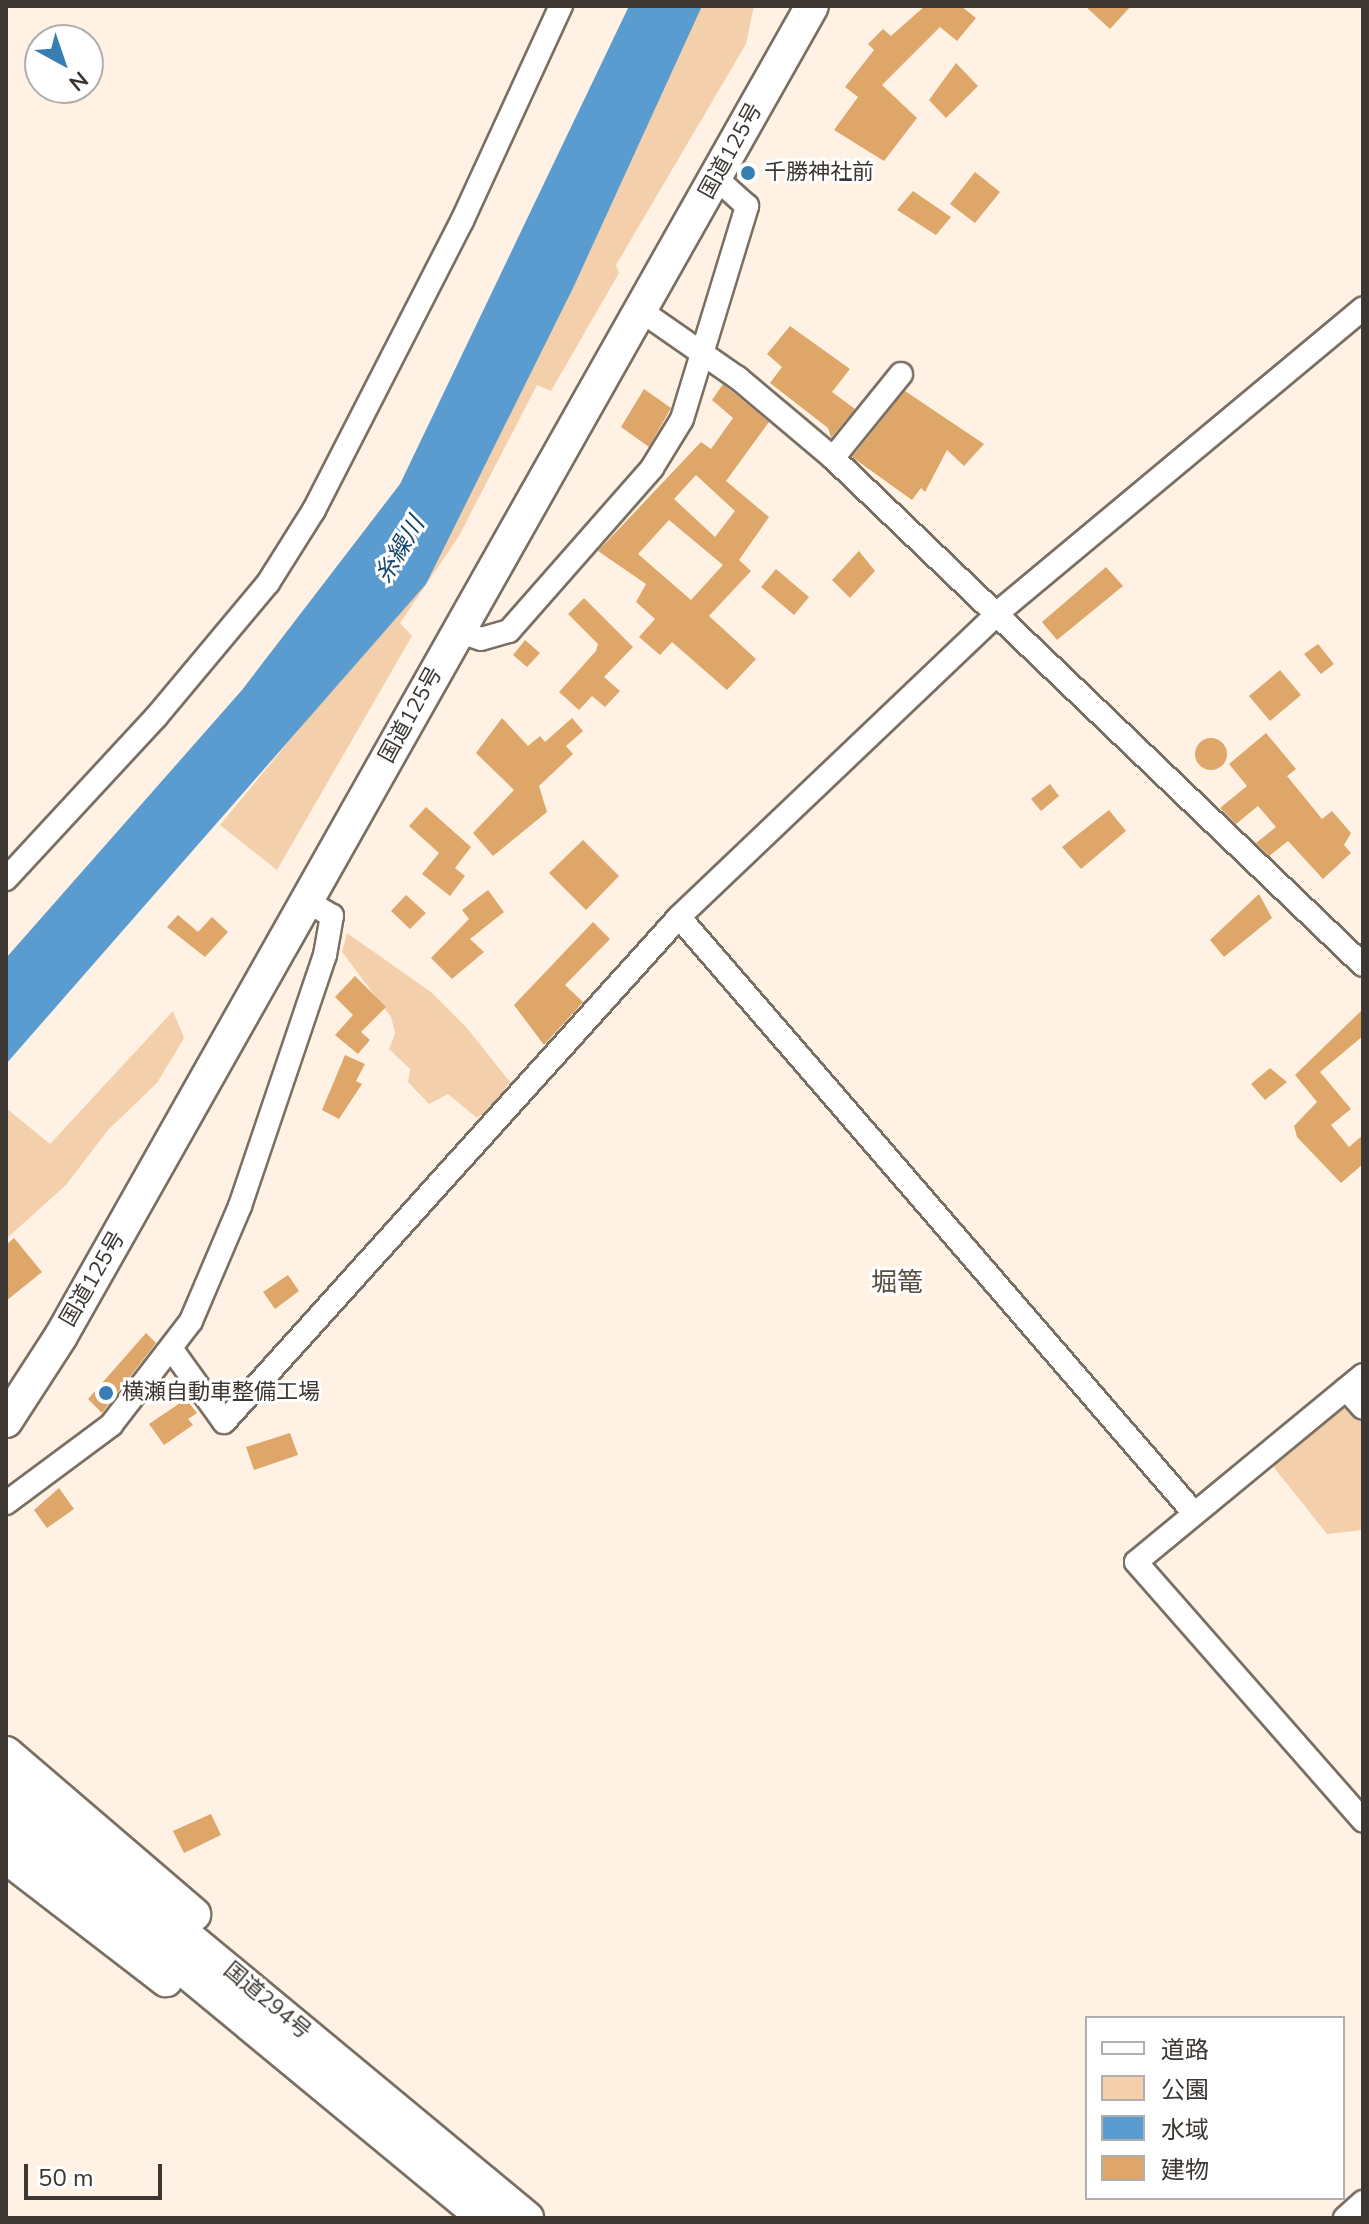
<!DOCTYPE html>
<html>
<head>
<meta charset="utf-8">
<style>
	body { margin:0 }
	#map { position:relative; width:1369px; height:2224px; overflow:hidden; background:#fff2e4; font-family:"Nunito Sans","Noto Sans JP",sans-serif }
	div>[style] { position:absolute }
	.green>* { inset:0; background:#f3d0ab }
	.water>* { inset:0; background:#5b9cd0 }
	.building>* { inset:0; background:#dea769 }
	.round { border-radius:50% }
	.roads { filter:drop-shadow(2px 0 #7a6f63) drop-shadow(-2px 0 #7a6f63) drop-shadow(0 2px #7a6f63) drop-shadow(0 -2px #7a6f63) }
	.minor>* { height:22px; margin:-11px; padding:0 11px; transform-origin:11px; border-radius:11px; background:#fff }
	.highway>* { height:32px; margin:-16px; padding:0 16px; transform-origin:16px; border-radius:16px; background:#fff }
	.dots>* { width:22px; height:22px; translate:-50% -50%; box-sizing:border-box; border:4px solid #fff; border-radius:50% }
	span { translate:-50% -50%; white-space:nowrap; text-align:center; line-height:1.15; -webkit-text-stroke:6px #fff; paint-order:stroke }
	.street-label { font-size:22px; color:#3c3732 }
	.poi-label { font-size:22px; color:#3c3732 }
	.left { translate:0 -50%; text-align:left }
	.water-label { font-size:24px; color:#16476a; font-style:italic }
	.quarter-label { font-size:26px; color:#584d41 }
	.frame { position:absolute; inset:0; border:8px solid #3c3732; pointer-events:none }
	.legend { position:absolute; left:1085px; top:2016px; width:260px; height:184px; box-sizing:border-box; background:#fff; border:2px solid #b1afad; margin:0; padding:10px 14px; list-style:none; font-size:24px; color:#3c3732 }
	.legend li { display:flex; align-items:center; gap:16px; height:40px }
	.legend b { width:40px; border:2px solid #b1afad }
	.north { position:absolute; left:24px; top:24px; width:80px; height:80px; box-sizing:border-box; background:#fff; border:2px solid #b1afad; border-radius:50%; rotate:140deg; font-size:22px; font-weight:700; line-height:32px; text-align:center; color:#3c3732 }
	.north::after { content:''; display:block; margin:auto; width:28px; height:36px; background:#387eb3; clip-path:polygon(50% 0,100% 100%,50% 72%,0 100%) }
	.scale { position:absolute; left:24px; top:2164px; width:138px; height:36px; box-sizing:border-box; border:4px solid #3c3732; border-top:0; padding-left:10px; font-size:24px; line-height:28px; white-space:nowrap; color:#3c3732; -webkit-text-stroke:6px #fff; paint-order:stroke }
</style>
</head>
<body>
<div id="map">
	<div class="green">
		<i style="clip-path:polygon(698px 6px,754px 6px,746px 44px,616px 265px,619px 273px,551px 391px,537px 385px,459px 536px,400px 623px,412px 636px,277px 870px,220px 825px,318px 706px)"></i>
		<i style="clip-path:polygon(347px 933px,431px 992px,467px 1028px,510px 1082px,490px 1109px,477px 1118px,448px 1094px,429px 1104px,408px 1082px,410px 1069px,389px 1049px,395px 1033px,391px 1017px,342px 952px)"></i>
		<i style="clip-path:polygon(173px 1011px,184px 1038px,157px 1083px,108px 1130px,66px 1185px,6px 1239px,6px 1108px,50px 1144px)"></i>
		<i style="clip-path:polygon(1349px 1402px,1363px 1418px,1363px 1530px,1327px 1534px,1268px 1460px,1286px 1454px)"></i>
	</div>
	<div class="water">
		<i style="clip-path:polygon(629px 6px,702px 6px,574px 286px,426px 584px,6px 1064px,6px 958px,242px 690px,400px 484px)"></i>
	</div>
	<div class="building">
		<i style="clip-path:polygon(925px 6px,961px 6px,976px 18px,957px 41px,940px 27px,882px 85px,917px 118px,884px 161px,834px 130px,858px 97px,845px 87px,874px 50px,868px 44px,883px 29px,891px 36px)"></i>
		<i style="clip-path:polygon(1085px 6px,1131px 6px,1110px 29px)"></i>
		<i style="clip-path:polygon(956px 63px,978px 86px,946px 118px,929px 100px)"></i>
		<i style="clip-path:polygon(975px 172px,1000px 192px,975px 223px,950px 204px)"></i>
		<i style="clip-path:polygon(913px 191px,951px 217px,936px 235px,897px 210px)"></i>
		<i style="clip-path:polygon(790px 326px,850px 369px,832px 392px,855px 409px,831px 438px,828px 428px,770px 383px,782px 367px,767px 354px)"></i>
		<i style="clip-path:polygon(evenodd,723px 384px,769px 422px,726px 481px,769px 517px,739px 560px,751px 571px,709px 616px,756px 659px,727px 690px,672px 642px,660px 655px,639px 637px,655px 619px,636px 602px,646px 584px,598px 551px,701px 442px,711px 449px,733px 418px,712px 400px,723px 384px,696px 475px,735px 511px,715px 537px,674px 499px,696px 475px,723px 384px,669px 520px,723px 565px,691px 600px,638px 554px,669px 520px)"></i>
		<i style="clip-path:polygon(644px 389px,671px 408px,649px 447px,621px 427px)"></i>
		<i style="clip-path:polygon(905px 391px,984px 444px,964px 466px,947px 450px,925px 492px,921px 488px,912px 500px,852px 457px)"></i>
		<i style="clip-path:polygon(859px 551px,875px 571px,850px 598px,832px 580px)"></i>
		<i style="clip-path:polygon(1106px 567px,1123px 586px,1057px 640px,1042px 622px)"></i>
		<i style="clip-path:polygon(776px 569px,809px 597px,794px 615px,761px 587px)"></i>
		<i style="clip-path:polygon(584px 598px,633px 647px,604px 677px,620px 691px,605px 707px,592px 696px,579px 710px,559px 692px,596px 651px,598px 644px,568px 614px)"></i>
		<i style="clip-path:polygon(525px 640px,540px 653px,527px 667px,513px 655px)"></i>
		<i style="clip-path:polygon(1318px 644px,1334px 664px,1321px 674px,1304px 654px)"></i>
		<i style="clip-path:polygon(1280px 670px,1301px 695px,1270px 721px,1249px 696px)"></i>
		<i style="clip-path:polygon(502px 718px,528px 746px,540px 736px,545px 742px,572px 718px,583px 731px,566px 746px,573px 754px,539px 786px,547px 812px,493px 856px,473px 833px,514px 790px,476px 753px)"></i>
		<i style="clip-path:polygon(1266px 733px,1296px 769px,1287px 776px,1322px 819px,1332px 811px,1351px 833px,1344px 845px,1351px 853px,1323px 879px,1288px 841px,1269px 856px,1256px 843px,1276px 827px,1258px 806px,1236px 824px,1220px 808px,1247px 786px,1229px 764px)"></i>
		<i class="round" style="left:1195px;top:738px;width:32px;height:32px"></i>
		<i style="clip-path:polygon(1050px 784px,1059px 796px,1041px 811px,1031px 799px)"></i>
		<i style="clip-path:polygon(426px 807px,471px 847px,455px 868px,465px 876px,450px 896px,422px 874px,439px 853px,409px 826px)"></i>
		<i style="clip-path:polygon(1109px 810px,1126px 831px,1081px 869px,1062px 847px)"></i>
		<i style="clip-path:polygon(583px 840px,619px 876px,586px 910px,549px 873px)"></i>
		<i style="clip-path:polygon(488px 890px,504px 912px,470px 939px,484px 952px,452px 979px,431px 958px,469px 919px,462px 910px)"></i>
		<i style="clip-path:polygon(1259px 894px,1272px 918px,1224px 957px,1210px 940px)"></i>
		<i style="clip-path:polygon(406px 895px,426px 913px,410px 929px,391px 911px)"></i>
		<i style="clip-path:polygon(178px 915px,198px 932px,212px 917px,228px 932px,205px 957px,167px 927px)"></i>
		<i style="clip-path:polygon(593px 922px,610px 939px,565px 985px,583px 1002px,544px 1045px,514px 1005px)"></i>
		<i style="clip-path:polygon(355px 976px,386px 1007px,361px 1032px,370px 1040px,358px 1054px,335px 1035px,353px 1015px,335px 997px)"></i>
		<i style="clip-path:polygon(1363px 1009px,1363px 1036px,1320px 1072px,1351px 1109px,1331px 1125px,1349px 1147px,1363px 1135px,1363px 1164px,1341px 1183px,1297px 1137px,1294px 1126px,1317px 1102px,1295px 1075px)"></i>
		<i style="clip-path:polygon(345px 1055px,365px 1064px,356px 1081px,362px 1084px,339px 1119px,322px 1110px)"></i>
		<i style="clip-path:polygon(1270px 1068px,1287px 1082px,1265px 1100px,1251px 1084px)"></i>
		<i style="clip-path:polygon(14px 1238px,42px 1272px,6px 1301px,6px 1245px)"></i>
		<i style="clip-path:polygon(288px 1275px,299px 1291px,275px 1309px,263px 1292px)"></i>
		<i style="clip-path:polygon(146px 1333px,156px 1343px,102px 1413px,88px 1399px)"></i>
		<i style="clip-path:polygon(186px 1399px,197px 1413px,188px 1419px,193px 1425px,164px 1445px,149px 1424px)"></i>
		<i style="clip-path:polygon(290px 1433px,298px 1455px,254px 1470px,246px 1447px)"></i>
		<i style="clip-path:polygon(59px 1488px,74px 1509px,47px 1528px,34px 1510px)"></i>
		<i style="clip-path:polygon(211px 1814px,221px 1835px,184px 1853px,173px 1831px)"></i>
	</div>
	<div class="roads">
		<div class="minor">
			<i style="left:640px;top:310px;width:119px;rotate:34.8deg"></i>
			<i style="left:738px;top:378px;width:124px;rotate:40.1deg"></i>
			<i style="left:833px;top:458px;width:733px;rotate:43.73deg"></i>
			<i style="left:833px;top:458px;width:108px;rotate:-51deg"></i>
			<i style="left:458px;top:631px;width:24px;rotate:19deg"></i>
			<i style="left:481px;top:639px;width:29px;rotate:-16deg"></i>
			<i style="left:509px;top:631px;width:217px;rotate:-48.7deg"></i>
			<i style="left:652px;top:468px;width:57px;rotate:-58.5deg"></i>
			<i style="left:682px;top:419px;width:223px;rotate:-73deg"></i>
			<i style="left:747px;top:206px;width:42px;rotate:-137.9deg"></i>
			<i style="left:6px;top:879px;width:221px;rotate:-47.2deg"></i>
			<i style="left:156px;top:717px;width:175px;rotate:-50.1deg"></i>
			<i style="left:268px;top:583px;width:86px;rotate:-57.8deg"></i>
			<i style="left:314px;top:510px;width:325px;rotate:-62.9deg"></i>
			<i style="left:462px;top:221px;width:237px;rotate:-65.3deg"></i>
			<i style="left:679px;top:917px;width:788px;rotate:49.17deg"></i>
			<i style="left:173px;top:1351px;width:87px;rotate:54.3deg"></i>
			<i style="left:224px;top:1422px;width:680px;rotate:-47.98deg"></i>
			<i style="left:679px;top:917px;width:445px;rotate:-43.6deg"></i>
			<i style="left:1001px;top:610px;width:471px;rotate:-39.8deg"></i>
			<i style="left:1363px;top:1375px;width:294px;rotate:140.5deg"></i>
			<i style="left:1136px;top:1562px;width:344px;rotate:48.7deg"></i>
			<i style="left:1346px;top:1389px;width:25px;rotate:48deg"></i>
			<i style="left:6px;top:1503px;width:131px;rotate:-36.6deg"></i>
			<i style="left:111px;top:1425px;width:131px;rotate:-52.4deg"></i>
			<i style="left:191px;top:1321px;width:125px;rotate:-66.9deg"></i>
			<i style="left:240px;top:1206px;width:265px;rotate:-71.3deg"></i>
			<i style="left:325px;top:955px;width:40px;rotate:-80deg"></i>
			<i style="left:332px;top:916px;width:29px;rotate:-149deg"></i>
			<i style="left:1345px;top:2218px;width:24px;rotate:-42deg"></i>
		</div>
		<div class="highway">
			<i style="left:6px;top:1421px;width:101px;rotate:-57.1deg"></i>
			<i style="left:61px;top:1336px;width:1527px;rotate:-60.55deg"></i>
			<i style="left:6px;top:1753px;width:248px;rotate:40.6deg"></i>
			<i style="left:6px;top:1786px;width:677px;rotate:39.66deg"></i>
			<i style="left:6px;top:1823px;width:620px;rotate:39.57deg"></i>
			<i style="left:6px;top:1857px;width:202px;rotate:37.6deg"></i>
		</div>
	</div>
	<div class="dots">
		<i style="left:748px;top:173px;background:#387eb3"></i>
		<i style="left:106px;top:1393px;background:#387eb3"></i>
	</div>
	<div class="street-label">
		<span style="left:731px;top:151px;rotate:-61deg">国道125号</span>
		<span style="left:411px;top:715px;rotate:-61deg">国道125号</span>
		<span style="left:93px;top:1279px;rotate:-60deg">国道125号</span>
		<span style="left:267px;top:2001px;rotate:40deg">国道294号</span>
	</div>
	<div class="poi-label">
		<span class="left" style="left:764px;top:173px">千勝神社前</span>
		<span class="left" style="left:122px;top:1393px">横瀬自動車整備工場</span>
	</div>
	<div class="water-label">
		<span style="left:400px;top:550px;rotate:-59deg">糸繰川</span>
	</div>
	<div class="quarter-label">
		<span style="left:897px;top:1283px">堀篭</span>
	</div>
	<div class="frame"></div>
	<ul class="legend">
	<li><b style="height:10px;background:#fff"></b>道路</li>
	<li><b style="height:22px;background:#f3d0ab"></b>公園</li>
	<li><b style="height:22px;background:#5b9cd0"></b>水域</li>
	<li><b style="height:22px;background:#dea769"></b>建物</li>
	</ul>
	<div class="north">N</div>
	<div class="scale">50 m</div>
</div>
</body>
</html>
